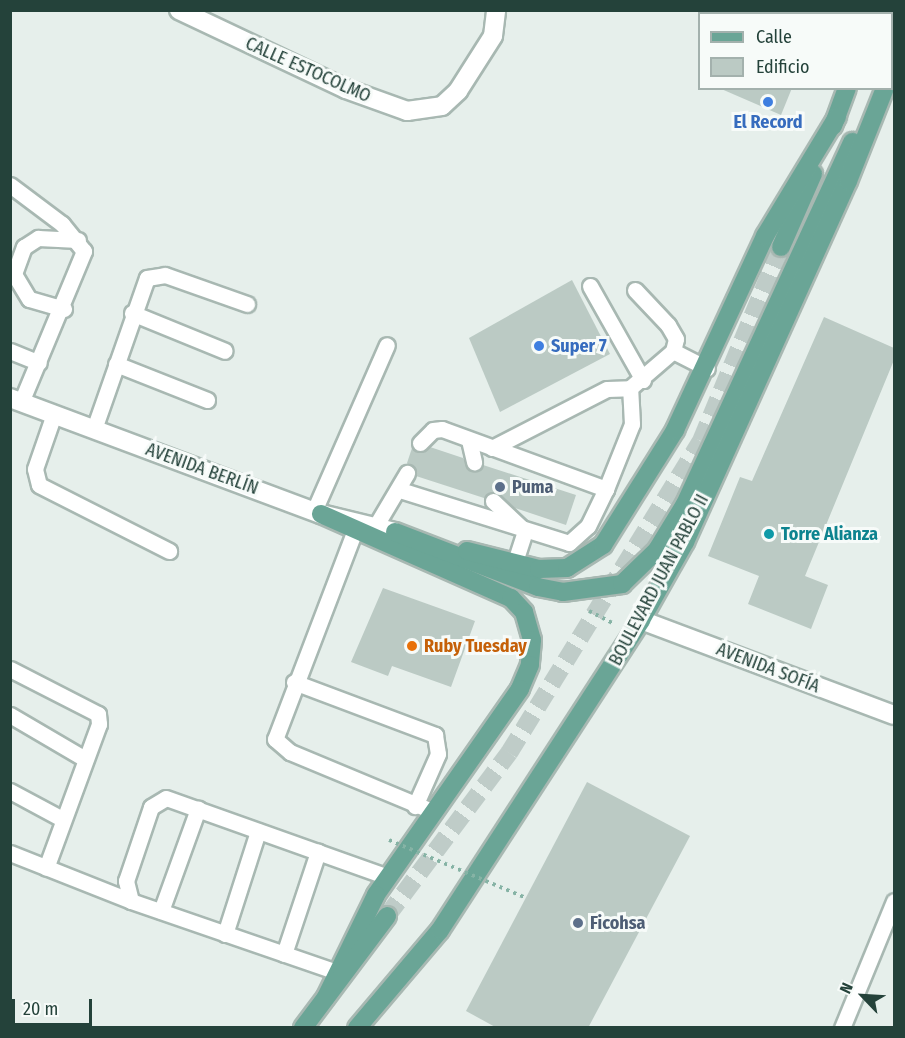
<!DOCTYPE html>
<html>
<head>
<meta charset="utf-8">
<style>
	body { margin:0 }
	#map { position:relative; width:905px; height:1038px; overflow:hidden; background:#e6efeb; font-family:"Fira Sans Condensed",sans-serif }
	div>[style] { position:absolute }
	.building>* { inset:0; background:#bbcac4 }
	.primary-tunnel>* { height:18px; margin-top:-9px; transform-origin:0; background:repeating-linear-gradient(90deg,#bfccc8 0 18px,transparent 0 27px) }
	.path>* { height:4px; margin-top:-2px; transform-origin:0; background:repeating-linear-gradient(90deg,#86b3a5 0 3px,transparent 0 7.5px) }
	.roads { filter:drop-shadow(2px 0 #a8b8b2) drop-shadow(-2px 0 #a8b8b2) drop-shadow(0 2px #a8b8b2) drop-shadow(0 -2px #a8b8b2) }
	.lane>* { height:15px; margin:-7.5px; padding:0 7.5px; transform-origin:7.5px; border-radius:7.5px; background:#fff }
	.street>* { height:18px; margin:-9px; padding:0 9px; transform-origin:9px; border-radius:9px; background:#fff }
	.secondary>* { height:18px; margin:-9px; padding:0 9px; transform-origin:9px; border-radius:9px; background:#fff }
	.primary>* { height:18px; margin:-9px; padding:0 9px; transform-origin:9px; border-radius:9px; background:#6aa596 }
	.path-bridge>* { height:4px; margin-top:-2px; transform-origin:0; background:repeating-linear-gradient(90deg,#86b3a5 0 3px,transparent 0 7.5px) }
	.dots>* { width:16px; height:16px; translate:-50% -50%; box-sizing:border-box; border:3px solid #f7fbf9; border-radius:50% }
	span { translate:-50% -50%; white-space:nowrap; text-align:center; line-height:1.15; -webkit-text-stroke:6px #f7fbf9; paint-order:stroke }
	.street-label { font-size:18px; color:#24423a }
	.shop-label { font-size:18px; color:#366cbe; font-weight:700 }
	.left { translate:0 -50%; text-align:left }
	.service-label { font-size:18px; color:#4e5e75; font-weight:700 }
	.culture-label { font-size:18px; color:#0d838f; font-weight:700 }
	.food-label { font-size:18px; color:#c56008; font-weight:700 }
	.frame { position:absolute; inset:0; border:12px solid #24423a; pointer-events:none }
	.legend { position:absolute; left:698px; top:12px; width:195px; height:78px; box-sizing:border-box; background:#f7fbf9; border:2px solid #a3b1ad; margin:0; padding:8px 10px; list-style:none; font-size:18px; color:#24423a }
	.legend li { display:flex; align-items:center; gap:12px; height:30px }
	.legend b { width:30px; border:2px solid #a3b1ad }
	.north { position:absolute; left:833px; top:966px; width:60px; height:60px; -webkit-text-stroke:4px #f7fbf9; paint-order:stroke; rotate:295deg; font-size:16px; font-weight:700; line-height:24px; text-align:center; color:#24423a }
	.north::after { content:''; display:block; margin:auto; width:21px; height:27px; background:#24423a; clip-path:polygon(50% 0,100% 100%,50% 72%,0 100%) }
	.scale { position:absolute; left:12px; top:999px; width:80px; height:27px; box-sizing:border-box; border:3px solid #24423a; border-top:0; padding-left:8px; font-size:18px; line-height:21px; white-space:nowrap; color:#24423a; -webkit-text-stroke:4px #f7fbf9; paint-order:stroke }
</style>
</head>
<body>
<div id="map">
	<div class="building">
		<i style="clip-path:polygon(719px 88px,792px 88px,781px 115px)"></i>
		<i style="clip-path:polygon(572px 280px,610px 354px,500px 412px,469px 338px)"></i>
		<i style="clip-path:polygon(824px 317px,894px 348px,894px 360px,805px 576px,828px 585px,811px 629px,748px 604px,759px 576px,708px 556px,740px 477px,752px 481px)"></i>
		<i style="clip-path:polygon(430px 447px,463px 458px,471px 471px,483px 465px,576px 495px,566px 525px,515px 508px,496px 492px,484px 498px,416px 476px,407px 463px,412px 448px,422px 452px)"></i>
		<i style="clip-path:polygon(383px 588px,475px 621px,451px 687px,392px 666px,388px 676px,351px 662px)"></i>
		<i style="clip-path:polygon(587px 782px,690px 836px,588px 1028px,497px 1028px,466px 1011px)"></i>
	</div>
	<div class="primary-tunnel">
		<i style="left:387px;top:916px;width:204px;rotate:-53.2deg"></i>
		<i style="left:509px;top:753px;width:366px;rotate:-58.4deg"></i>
		<i style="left:701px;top:441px;width:210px;rotate:-67.6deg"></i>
	</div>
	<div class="path">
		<i style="left:589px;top:611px;width:28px;rotate:27deg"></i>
	</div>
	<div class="roads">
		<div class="lane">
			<i style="left:10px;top:185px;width:65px;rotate:36.9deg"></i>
			<i style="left:62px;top:224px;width:35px;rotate:51deg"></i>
			<i style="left:84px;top:251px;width:164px;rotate:112.6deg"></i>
			<i style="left:590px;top:286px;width:108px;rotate:60.6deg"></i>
			<i style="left:635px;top:290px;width:48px;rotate:46.7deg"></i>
			<i style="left:668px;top:325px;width:16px;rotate:60deg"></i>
			<i style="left:676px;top:339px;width:12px;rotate:104deg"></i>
			<i style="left:64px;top:309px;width:36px;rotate:-164deg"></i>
			<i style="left:29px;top:299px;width:29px;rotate:-121deg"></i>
			<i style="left:14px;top:274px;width:29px;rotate:-70deg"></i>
			<i style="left:24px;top:247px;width:17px;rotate:-33deg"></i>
			<i style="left:38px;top:238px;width:40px;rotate:2.9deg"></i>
			<i style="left:132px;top:313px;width:100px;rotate:22.2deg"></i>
			<i style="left:10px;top:351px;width:31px;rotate:22deg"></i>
			<i style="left:116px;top:364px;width:98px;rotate:21.6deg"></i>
			<i style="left:54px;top:414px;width:58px;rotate:109.1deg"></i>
			<i style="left:35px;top:469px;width:16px;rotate:76deg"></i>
			<i style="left:39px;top:485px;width:146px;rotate:26.9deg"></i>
			<i style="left:94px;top:429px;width:160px;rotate:-70.7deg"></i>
			<i style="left:147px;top:278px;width:18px;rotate:-9deg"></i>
			<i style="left:165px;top:275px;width:87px;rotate:19.5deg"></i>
			<i style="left:469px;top:440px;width:23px;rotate:77deg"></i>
			<i style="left:420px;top:443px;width:18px;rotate:-45deg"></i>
			<i style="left:433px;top:430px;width:9px;rotate:-6deg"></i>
			<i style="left:442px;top:429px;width:175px;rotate:20.1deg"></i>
			<i style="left:492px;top:448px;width:129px;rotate:-27.2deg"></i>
			<i style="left:607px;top:389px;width:23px;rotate:-2deg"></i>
			<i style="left:630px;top:388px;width:57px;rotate:-40.7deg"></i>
			<i style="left:673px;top:351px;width:38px;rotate:27deg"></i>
			<i style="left:400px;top:490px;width:177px;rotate:17.4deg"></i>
			<i style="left:569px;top:543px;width:25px;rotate:-42deg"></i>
			<i style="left:588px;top:526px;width:41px;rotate:-64.1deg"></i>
			<i style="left:606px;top:489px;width:70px;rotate:-68.2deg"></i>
			<i style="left:632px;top:424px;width:36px;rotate:-93deg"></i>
			<i style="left:493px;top:501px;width:44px;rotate:43.2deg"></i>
			<i style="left:525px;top:531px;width:35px;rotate:108deg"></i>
			<i style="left:314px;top:511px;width:181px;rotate:-66.3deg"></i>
			<i style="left:375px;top:527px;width:63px;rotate:-59.3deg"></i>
			<i style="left:355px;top:530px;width:224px;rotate:110.9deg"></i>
			<i style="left:275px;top:739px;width:20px;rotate:41deg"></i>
			<i style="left:290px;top:752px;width:156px;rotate:22.6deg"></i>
			<i style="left:10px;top:669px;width:99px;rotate:27.1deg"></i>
			<i style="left:98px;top:714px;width:10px;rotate:84deg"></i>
			<i style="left:99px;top:724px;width:153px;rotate:110.2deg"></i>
			<i style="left:294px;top:682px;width:151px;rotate:20.6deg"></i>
			<i style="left:435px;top:735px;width:19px;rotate:81deg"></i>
			<i style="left:438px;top:754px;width:57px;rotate:113.9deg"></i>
			<i style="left:10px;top:715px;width:87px;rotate:30.4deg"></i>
			<i style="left:10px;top:791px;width:59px;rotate:28.3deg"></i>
			<i style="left:10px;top:853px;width:130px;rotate:21.6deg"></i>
			<i style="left:161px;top:911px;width:109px;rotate:-70.1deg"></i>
			<i style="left:225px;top:934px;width:108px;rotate:-72.2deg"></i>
			<i style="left:284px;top:954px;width:108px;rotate:-71.6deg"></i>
			<i style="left:337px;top:972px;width:218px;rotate:-161deg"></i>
			<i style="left:131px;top:901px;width:21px;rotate:-104deg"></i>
			<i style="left:126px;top:881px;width:78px;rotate:-71.3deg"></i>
			<i style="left:151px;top:807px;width:17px;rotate:-31deg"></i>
			<i style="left:166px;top:798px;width:236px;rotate:19.6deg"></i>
			<i style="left:842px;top:1028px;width:137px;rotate:-67.7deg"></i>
		</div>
		<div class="street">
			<i style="left:179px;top:10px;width:185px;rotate:25.3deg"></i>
			<i style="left:346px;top:89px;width:65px;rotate:19.8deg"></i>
			<i style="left:407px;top:111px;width:35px;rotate:-8deg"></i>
			<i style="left:442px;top:106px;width:22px;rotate:-43deg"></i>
			<i style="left:458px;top:91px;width:65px;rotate:-57.5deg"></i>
			<i style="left:493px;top:36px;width:26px;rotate:-83deg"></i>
			<i style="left:641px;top:620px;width:270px;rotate:20.6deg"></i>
		</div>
		<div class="secondary">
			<i style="left:10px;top:398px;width:332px;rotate:20.5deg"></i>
			<i style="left:321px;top:514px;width:76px;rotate:13.7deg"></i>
		</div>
		<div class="primary">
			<i style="left:874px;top:14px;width:4px;rotate:-76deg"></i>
			<i style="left:892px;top:71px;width:8px;rotate:-76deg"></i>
			<i style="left:833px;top:126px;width:40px;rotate:-69.8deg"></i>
			<i style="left:781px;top:247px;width:80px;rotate:-66.3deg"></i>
			<i style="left:321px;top:514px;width:208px;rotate:23.9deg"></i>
			<i style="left:511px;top:598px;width:19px;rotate:47deg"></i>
			<i style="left:524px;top:612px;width:29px;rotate:74deg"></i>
			<i style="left:532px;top:640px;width:25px;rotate:95deg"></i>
			<i style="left:530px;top:665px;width:26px;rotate:113deg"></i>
			<i style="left:520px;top:689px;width:251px;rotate:125deg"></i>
			<i style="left:376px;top:895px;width:114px;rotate:116.1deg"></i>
			<i style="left:395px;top:532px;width:153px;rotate:21deg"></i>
			<i style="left:538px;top:587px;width:25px;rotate:11deg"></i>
			<i style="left:563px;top:592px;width:60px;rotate:-7.7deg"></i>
			<i style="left:622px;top:584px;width:49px;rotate:-44.2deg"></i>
			<i style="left:657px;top:550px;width:54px;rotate:-58.7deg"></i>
			<i style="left:685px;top:504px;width:399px;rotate:-65.2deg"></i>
			<i style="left:467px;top:551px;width:74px;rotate:14deg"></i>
			<i style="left:539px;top:569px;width:28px;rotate:-2deg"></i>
			<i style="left:567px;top:568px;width:43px;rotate:-32.6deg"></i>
			<i style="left:603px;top:545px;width:136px;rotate:-57.9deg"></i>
			<i style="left:675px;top:430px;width:214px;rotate:-65.1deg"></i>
			<i style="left:765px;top:236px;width:139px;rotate:-58.8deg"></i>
			<i style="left:303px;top:1028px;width:140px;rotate:-53.1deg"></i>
			<i style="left:357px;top:1028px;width:128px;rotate:-49.7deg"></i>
			<i style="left:440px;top:930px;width:369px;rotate:-57deg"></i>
			<i style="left:641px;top:620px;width:90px;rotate:-60.6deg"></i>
			<i style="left:685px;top:542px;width:396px;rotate:-65.7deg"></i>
			<i style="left:848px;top:181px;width:100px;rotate:-68.3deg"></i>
		</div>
	</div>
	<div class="path-bridge">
		<i style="left:389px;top:840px;width:149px;rotate:22.9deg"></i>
	</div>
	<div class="dots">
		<i style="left:768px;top:102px;background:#3f7fe0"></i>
		<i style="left:539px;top:346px;background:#3f7fe0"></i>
		<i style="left:500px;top:487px;background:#5c6f8a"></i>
		<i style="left:769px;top:534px;background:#0f9aa8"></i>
		<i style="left:412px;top:646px;background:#e8710a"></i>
		<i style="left:578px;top:923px;background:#5c6f8a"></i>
	</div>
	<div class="street-label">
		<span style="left:308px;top:70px;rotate:24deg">CALLE ESTOCOLMO</span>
		<span style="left:202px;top:469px;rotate:20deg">AVENIDA BERLÍN</span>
		<span style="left:659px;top:580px;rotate:-62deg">BOULEVARD JUAN PABLO II</span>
		<span style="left:768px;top:668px;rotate:21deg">AVENIDA SOFÍA</span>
	</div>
	<div class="shop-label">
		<span style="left:768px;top:122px">El Record</span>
		<span class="left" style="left:551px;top:346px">Super 7</span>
	</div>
	<div class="service-label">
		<span class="left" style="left:512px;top:487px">Puma</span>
		<span class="left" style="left:590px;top:923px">Ficohsa</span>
	</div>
	<div class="culture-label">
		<span class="left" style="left:781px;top:534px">Torre Alianza</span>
	</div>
	<div class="food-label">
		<span class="left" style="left:424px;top:646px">Ruby Tuesday</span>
	</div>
	<div class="frame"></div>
	<ul class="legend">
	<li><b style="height:8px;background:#6aa596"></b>Calle</li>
	<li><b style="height:16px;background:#bbcac4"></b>Edificio</li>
	</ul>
	<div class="north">N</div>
	<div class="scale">20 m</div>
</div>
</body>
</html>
